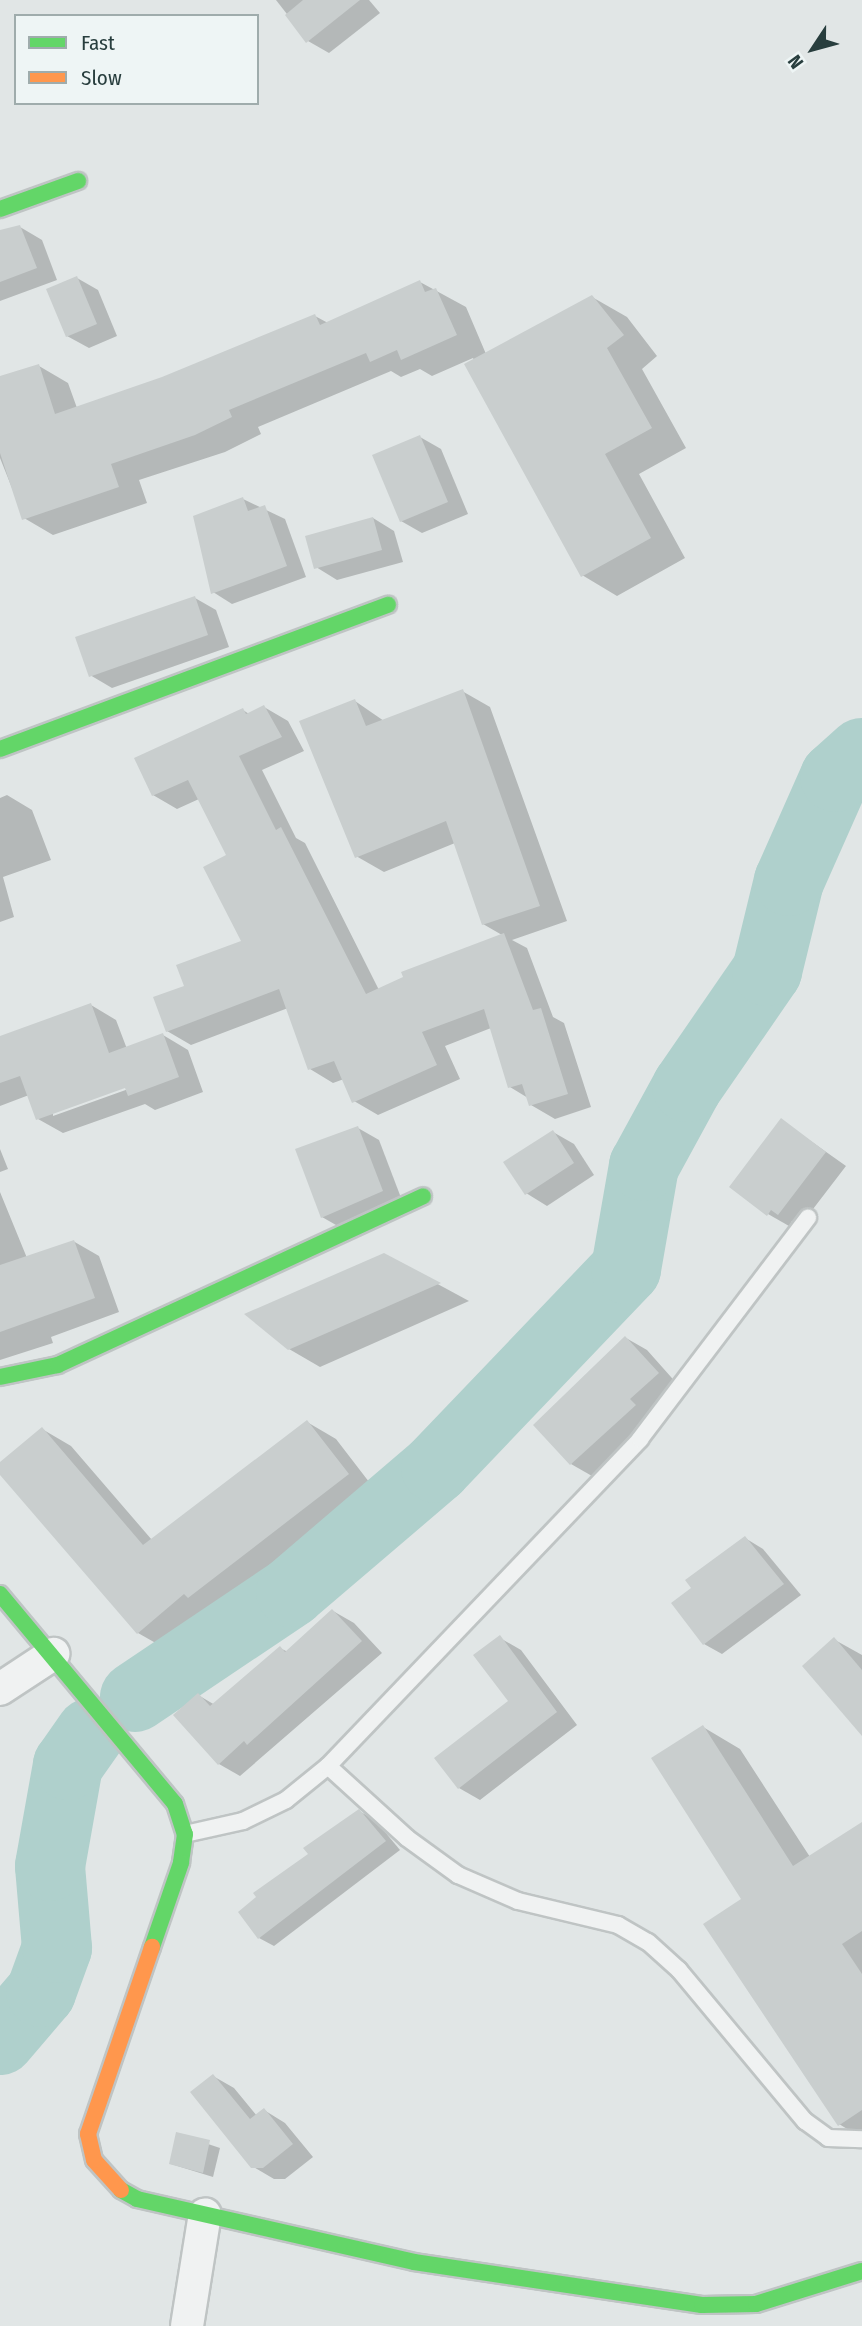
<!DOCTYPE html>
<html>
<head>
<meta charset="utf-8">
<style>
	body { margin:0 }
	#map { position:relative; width:862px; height:2326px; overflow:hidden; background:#e1e6e6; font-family:"Fira Sans Condensed",sans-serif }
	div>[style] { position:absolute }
	.shadow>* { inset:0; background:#0003 }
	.river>* { height:70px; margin:-35px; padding:0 35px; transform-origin:35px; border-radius:35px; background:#afd0cc }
	.building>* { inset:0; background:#c9cece }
	.roads { filter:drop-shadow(2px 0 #bfc4c4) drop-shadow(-2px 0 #bfc4c4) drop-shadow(0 2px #bfc4c4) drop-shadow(0 -2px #bfc4c4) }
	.lane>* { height:16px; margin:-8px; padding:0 8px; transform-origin:8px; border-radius:8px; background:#f0f2f2 }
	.street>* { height:32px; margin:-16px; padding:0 16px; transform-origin:16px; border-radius:16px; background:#f0f2f2 }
	.fast>* { height:16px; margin:-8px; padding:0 8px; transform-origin:8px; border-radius:8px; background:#63d668 }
	.slow>* { height:16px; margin:-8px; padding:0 8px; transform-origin:8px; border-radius:8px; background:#ff974d }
	span { translate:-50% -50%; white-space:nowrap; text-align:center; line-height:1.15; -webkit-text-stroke:7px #eef5f5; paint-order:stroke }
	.legend { position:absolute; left:14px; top:14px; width:245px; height:91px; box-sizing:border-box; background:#eef5f5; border:2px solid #9facac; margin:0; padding:9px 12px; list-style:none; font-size:21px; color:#283e3e }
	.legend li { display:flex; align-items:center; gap:14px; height:35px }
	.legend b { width:35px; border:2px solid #9facac }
	.north { position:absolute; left:778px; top:14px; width:70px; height:70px; -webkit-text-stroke:5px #eef5f5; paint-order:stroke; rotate:234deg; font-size:19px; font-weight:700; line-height:28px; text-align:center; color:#283e3e }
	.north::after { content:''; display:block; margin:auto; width:24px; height:32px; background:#283e3e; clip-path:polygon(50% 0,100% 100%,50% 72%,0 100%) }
</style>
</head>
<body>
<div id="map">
	<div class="shadow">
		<i style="clip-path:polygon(276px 0,369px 0,380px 13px,329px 53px,308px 41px)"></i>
		<i style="clip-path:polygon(20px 227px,42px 240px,57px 280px,0 301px,0 235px)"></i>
		<i style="clip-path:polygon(77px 278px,98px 290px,117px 336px,89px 348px,67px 336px)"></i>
		<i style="clip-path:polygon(420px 282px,466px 307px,486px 354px,592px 297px,627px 317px,657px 356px,642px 369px,686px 448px,639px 474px,685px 558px,617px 596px,582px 575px,473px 358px,432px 376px,420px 369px,401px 377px,391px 371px,258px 427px,261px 434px,225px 452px,139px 480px,147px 503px,53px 535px,24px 518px,0 458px,0 378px,39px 366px,68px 383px,77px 408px,163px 379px,315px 316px,328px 323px)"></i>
		<i style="clip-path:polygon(420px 437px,441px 449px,468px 514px,422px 533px,401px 521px)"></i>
		<i style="clip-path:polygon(243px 499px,285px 519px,306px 577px,232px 604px,213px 592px)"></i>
		<i style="clip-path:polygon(373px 518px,394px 531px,403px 562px,337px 580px,316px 567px)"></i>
		<i style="clip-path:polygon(195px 598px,216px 610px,229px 647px,112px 688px,90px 675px)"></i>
		<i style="clip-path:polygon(462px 691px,490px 707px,567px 921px,512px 940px,527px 948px,553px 1017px,564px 1023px,591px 1107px,555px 1119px,531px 1105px,528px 1098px,510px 1087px,491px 1028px,445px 1046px,460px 1079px,378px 1115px,354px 1101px,344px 1079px,333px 1083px,310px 1069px,288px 1008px,191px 1045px,167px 1031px,186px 987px,243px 942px,229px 856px,199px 799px,177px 809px,153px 795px,243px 710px,249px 714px,264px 707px,288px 721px,304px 751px,262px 770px,296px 838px,305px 843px,379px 990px,502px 935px,483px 924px,455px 843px,384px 872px,356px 856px,355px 701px,384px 721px)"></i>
		<i style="clip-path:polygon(7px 795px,32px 810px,51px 860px,3px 877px,14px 917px,0 922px,0 798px)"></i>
		<i style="clip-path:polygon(evenodd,91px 1005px,116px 1020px,127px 1049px,163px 1035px,188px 1050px,203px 1092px,155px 1110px,145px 1104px,63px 1133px,38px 1119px,29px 1095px,0 1106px,0 1037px,91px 1005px,133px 1083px,134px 1087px,53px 1116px,53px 1112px,133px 1083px)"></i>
		<i style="clip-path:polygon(781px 1120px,846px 1166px,800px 1226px,792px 1221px,789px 1226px,768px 1214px)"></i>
		<i style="clip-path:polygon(358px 1128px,379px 1140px,403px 1203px,343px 1229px,322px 1217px)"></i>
		<i style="clip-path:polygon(553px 1132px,574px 1144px,594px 1175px,547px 1206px,526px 1193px)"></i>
		<i style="clip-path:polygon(0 1149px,8px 1169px,0 1172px)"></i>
		<i style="clip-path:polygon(0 1192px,27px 1258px,73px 1241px,99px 1256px,119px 1312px,51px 1337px,53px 1343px,0 1360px)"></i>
		<i style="clip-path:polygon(384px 1255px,469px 1301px,320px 1367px,289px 1349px)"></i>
		<i style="clip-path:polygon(626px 1338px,647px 1350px,679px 1386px,650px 1412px,656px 1418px,592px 1476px,571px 1464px)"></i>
		<i style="clip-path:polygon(307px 1422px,336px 1439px,376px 1491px,218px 1613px,213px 1611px,168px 1650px,138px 1633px,0 1472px,0 1465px,42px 1429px,71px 1446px,152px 1540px)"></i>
		<i style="clip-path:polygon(745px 1538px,763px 1549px,801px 1595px,722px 1654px,704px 1644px,694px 1588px)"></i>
		<i style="clip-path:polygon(333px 1611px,354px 1623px,382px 1653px,240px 1776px,219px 1764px,198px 1695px,215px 1705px,280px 1648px,288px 1652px)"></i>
		<i style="clip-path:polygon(500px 1638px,521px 1650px,577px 1725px,480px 1800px,459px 1788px,436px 1759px,511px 1702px)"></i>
		<i style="clip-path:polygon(835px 1640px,862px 1655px,862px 1733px)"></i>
		<i style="clip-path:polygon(703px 1727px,740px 1749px,810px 1857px,862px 1824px,862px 2138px,839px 2124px,743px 1900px)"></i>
		<i style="clip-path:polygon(359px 1811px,375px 1820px,400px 1850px,274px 1946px,259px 1938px,310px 1854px)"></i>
		<i style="clip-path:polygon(213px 2076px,234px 2088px,257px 2116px,264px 2110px,285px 2123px,313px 2157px,285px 2179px,274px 2179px,252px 2166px)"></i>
		<i style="clip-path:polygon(178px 2134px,220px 2148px,213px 2177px,171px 2164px)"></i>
	</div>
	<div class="river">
		<i style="left:135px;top:1697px;width:188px;rotate:-33.9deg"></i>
		<i style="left:291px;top:1592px;width:191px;rotate:-40.5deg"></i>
		<i style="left:436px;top:1468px;width:275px;rotate:-46.3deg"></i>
		<i style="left:626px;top:1269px;width:105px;rotate:-80.1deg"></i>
		<i style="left:644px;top:1166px;width:90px;rotate:-61.4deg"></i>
		<i style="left:687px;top:1087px;width:141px;rotate:-55.4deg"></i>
		<i style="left:767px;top:971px;width:93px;rotate:-76.3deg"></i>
		<i style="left:789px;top:881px;width:114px;rotate:-66.1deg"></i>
		<i style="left:835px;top:777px;width:36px;rotate:-42deg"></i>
		<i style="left:0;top:2040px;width:63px;rotate:-49.5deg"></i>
		<i style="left:41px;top:1992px;width:47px;rotate:-70deg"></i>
		<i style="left:57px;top:1948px;width:82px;rotate:-94.9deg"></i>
		<i style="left:50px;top:1866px;width:103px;rotate:-79.9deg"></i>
		<i style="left:68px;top:1765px;width:39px;rotate:-55deg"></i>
	</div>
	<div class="building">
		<i style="clip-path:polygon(303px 0,360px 0,306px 43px,285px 15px)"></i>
		<i style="clip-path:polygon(20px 225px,37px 268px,0 282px,0 230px)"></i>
		<i style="clip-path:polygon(77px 276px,97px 324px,66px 337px,46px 289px)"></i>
		<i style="clip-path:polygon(420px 280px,425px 292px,436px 288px,457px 335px,401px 360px,397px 350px,370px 362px,366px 353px,229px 410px,232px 417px,195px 435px,111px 464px,119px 487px,22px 520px,0 453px,0 376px,39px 364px,55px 414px,162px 377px,315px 314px,320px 325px)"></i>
		<i style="clip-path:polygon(592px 295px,624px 335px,607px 348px,652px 428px,605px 454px,651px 538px,581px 577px,464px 364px)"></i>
		<i style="clip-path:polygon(420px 435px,448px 502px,400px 522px,372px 455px)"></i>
		<i style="clip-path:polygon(243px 497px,248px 511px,265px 505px,287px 566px,211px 594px,193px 516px)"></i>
		<i style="clip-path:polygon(373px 517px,382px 550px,314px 569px,305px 536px)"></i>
		<i style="clip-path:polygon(195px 596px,208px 635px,89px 677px,75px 637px)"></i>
		<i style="clip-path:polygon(463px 689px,540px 906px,482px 925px,446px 821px,355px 858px,299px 721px,355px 699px,366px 726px)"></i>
		<i style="clip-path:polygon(264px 705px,282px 737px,239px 756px,276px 830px,281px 827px,366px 994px,403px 977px,401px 972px,504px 933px,533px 1010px,541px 1008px,568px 1094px,529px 1106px,522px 1084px,508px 1088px,484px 1009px,422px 1032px,437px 1065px,352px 1103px,334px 1061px,308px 1070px,279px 989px,166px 1032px,153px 997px,184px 986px,176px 965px,241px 941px,203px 867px,226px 855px,188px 780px,152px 796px,134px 758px,243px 708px,246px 714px)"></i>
		<i style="clip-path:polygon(91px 1003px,109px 1053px,163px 1033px,179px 1077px,128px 1096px,125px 1088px,36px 1120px,20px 1076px,0 1083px,0 1036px)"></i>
		<i style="clip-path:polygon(781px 1118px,826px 1152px,778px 1215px,771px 1210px,767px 1216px,729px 1187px)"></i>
		<i style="clip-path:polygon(358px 1126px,383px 1191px,321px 1218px,295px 1149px)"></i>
		<i style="clip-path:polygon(553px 1130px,574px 1163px,525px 1195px,503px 1162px)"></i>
		<i style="clip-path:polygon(74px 1240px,95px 1298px,0 1332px,0 1265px)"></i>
		<i style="clip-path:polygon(384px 1253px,441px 1283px,288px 1350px,244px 1314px)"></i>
		<i style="clip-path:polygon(625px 1336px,659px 1373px,630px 1399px,636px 1405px,570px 1465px,533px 1425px)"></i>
		<i style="clip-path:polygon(307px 1420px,349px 1474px,188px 1598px,184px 1594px,137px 1634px,0 1475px,0 1462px,42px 1427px,143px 1545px)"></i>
		<i style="clip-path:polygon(745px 1536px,784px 1584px,703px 1645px,671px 1603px,691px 1588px,685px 1580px)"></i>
		<i style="clip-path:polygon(332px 1609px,362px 1641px,247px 1745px,244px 1741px,218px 1765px,173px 1715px,198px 1693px,210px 1706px,280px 1646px,285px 1652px)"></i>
		<i style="clip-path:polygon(500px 1635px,557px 1712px,458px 1789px,434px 1758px,508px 1701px,473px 1655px)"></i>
		<i style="clip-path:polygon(834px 1637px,862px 1670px,862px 1736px,802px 1666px)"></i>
		<i style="clip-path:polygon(703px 1725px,793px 1866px,862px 1822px,862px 1931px,842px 1944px,862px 1974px,862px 2110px,838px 2126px,703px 1924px,741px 1899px,651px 1758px)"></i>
		<i style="clip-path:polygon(359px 1809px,386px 1841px,258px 1939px,238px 1912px,256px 1897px,253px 1893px,308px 1854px,303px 1848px)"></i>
		<i style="clip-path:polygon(213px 2074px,250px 2119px,264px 2108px,293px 2144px,263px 2168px,251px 2168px,190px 2092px)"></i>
		<i style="clip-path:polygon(176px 2132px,210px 2140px,203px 2173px,169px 2164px)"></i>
	</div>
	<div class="roads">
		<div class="lane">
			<i style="left:328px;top:1766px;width:107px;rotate:42.3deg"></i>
			<i style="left:407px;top:1838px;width:63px;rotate:36deg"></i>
			<i style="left:458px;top:1875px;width:65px;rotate:23.4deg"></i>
			<i style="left:518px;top:1901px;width:103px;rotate:13.5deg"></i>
			<i style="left:618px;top:1925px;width:34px;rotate:30deg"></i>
			<i style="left:648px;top:1942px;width:42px;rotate:42.1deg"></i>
			<i style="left:679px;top:1970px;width:197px;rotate:50.2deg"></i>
			<i style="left:805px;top:2121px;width:29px;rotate:36deg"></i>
			<i style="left:828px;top:2138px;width:34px;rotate:2deg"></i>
			<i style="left:185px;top:1834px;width:59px;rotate:-12.6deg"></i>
			<i style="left:243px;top:1821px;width:48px;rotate:-26deg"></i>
			<i style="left:286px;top:1800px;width:54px;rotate:-39deg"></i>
			<i style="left:328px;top:1766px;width:452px;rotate:-46.3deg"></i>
			<i style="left:640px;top:1439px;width:278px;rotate:-52.8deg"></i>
		</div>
		<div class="street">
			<i style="left:0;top:1689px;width:64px;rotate:-33.4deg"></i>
			<i style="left:187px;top:2326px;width:113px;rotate:-80.9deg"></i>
		</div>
		<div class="fast">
			<i style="left:0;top:209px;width:83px;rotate:-19.7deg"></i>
			<i style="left:0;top:749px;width:414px;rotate:-20.4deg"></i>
			<i style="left:0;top:1377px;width:59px;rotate:-11.7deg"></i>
			<i style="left:58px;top:1365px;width:402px;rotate:-24.8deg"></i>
			<i style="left:0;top:1594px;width:273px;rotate:50.2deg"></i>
			<i style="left:175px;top:1804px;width:32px;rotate:72deg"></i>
			<i style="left:185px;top:1834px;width:29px;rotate:98deg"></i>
			<i style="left:181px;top:1863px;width:89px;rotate:109deg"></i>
			<i style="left:121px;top:2190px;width:18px;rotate:29deg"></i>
			<i style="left:137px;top:2199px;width:284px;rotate:12.8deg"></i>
			<i style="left:414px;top:2262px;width:291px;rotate:8.5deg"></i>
			<i style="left:702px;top:2305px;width:54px;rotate:-1.1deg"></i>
			<i style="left:756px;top:2304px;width:111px;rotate:-17.3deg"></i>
		</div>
		<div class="slow">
			<i style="left:121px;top:2190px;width:40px;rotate:-132deg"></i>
			<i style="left:94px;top:2160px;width:27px;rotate:-103deg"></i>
			<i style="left:88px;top:2134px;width:198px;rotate:-71.1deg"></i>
		</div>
	</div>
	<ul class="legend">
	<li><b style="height:9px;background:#63d668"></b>Fast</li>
	<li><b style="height:9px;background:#ff974d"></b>Slow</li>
	</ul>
	<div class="north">N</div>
</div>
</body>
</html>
